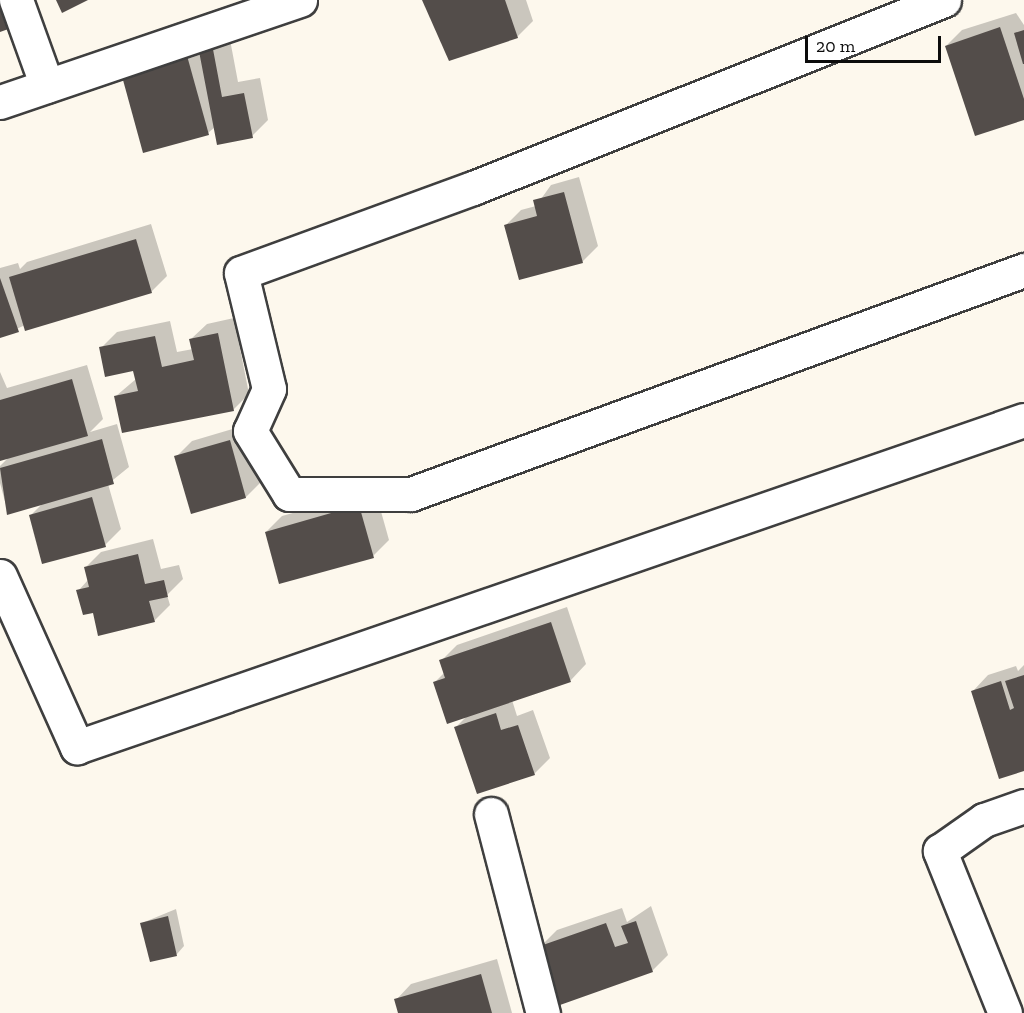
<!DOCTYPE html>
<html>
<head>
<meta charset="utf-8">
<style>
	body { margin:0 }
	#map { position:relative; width:1024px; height:1013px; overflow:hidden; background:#fdf8ed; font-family:"Zilla Slab",serif }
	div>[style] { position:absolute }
	.shadow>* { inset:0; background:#0003 }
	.building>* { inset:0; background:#534d4a }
	.roads { filter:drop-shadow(2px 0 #3f3f3f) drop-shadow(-2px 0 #3f3f3f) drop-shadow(0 2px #3f3f3f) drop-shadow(0 -2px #3f3f3f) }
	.street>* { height:33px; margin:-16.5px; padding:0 16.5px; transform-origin:16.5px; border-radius:16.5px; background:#fff }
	span { translate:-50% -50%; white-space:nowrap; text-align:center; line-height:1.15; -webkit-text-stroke:6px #fff; paint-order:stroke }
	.scale { position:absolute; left:805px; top:36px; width:136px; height:27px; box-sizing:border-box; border:3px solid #0c0c0c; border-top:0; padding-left:8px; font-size:18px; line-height:21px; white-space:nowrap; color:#0c0c0c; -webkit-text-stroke:4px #fff; paint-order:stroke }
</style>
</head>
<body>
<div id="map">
	<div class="shadow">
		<i style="clip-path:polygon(426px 0,526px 0,533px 21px,517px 37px)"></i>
		<i style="clip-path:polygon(1016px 13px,1024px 25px,1024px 118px,946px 46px,962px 30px)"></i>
		<i style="clip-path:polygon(228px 29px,238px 82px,260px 78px,268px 120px,252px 136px,215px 127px,208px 133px,122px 70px)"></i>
		<i style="clip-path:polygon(579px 177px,598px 246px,582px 262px,505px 226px,521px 210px,536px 206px,551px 185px)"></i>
		<i style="clip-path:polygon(151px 224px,167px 276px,151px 292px,25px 325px,0 337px,0 268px,18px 263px,20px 269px,27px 262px)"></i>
		<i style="clip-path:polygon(234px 318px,249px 394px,233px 410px,116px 396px,136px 379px,134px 369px,101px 348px,117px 332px,170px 321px,177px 352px,193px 349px,191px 339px,207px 324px)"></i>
		<i style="clip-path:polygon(87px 365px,103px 419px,90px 432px,117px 424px,129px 467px,108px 484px,121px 529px,105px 545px,30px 516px,43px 503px,8px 513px,0 483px,0 466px,9px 457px,0 460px,0 372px,7px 388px)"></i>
		<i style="clip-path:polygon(246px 425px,262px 481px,246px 497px,192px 512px,176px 457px,192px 441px)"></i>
		<i style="clip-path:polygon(375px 490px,389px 540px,373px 556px,266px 532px,282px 516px)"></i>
		<i style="clip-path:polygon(153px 539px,161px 569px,179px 565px,183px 579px,167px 595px,170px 605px,154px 621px,94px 611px,78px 591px,88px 580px,85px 568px,101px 552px)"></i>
		<i style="clip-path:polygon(567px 607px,586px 664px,571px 680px,512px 700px,517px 716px,533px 710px,550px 758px,534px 774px,456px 727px,468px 715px,435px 682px,445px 672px,441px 661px,457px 645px)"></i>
		<i style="clip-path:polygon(1016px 666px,1018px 671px,1024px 665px,1024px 769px,973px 691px,988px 675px)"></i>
		<i style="clip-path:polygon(651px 906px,668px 955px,652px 971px,541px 946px,557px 930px,622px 908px,627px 922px)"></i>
		<i style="clip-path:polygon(176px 909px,184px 946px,177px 954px,151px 960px,142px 923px)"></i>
		<i style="clip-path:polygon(497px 959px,512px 1013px,399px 1013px,396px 1000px,411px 984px)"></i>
	</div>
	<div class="building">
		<i style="clip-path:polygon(0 0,14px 27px,0 32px)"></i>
		<i style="clip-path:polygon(56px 0,88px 0,62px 13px)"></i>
		<i style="clip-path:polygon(422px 0,505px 0,518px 38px,449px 61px)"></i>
		<i style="clip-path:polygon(1000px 27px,1024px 99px,1024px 120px,975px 136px,945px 46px)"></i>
		<i style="clip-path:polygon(1024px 30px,1024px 64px,1023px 64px,1014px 33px)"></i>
		<i style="clip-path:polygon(212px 44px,222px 97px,244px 93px,253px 138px,217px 145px,198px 46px)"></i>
		<i style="clip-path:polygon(186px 52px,209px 135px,143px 153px,120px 69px)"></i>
		<i style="clip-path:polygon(564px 192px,583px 263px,519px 280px,504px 225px,537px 216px,533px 200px)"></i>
		<i style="clip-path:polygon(136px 239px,152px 293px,25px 331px,9px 277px)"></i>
		<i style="clip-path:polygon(0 278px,19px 332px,0 338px)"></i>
		<i style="clip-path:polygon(218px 333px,234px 411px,122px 433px,114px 396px,138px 391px,133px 371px,105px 377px,99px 347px,155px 336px,162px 367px,194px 360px,189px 339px)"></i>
		<i style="clip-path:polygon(72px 379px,88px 436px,0 461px,0 400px)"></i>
		<i style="clip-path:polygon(102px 439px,114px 484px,7px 515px,0 468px)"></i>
		<i style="clip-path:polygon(230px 440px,246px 498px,191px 514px,174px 456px)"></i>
		<i style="clip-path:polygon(92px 497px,106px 547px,42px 564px,29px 515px)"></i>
		<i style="clip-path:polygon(359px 505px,374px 558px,279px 584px,265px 532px)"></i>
		<i style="clip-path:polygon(138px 554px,145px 584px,164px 580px,168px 597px,149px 601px,155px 622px,98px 636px,93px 613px,83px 615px,76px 590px,89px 587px,84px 567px)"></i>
		<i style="clip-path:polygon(551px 622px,571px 682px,447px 724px,433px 682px,445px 678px,439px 660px)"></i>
		<i style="clip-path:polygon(1024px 675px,1024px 771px,999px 779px,971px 691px,1001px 681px,1010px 710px,1014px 708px,1005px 681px)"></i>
		<i style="clip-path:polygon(496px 713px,501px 730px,518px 725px,535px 775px,477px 794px,454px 727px)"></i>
		<i style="clip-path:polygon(168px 916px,177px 956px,150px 962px,140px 923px)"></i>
		<i style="clip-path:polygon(636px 921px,653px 972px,560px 1005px,540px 946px,606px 923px,615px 947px,628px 943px,621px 926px)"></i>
		<i style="clip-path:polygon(481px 974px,492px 1013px,398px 1013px,394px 999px)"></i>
	</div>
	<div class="roads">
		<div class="street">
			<i style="left:16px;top:0;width:91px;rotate:70.2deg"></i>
			<i style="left:944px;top:0;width:507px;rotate:158.24deg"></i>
			<i style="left:473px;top:188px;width:247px;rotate:159.9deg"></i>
			<i style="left:241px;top:273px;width:119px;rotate:76.4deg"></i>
			<i style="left:269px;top:389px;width:46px;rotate:114.3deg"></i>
			<i style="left:250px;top:431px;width:74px;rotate:58.2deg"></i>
			<i style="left:289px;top:494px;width:122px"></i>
			<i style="left:411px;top:494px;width:653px;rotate:-20.07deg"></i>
			<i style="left:0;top:102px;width:317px;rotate:-18.8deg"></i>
			<i style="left:0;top:576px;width:188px;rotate:65.8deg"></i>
			<i style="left:77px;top:747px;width:1002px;rotate:-19.05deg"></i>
			<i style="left:491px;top:814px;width:206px;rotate:75.4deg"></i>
			<i style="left:1005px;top:1013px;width:175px;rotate:-111.9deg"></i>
			<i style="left:940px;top:851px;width:54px;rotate:-35.2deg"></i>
			<i style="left:984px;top:820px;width:42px;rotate:-19.3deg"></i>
		</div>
	</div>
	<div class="scale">20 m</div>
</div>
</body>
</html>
